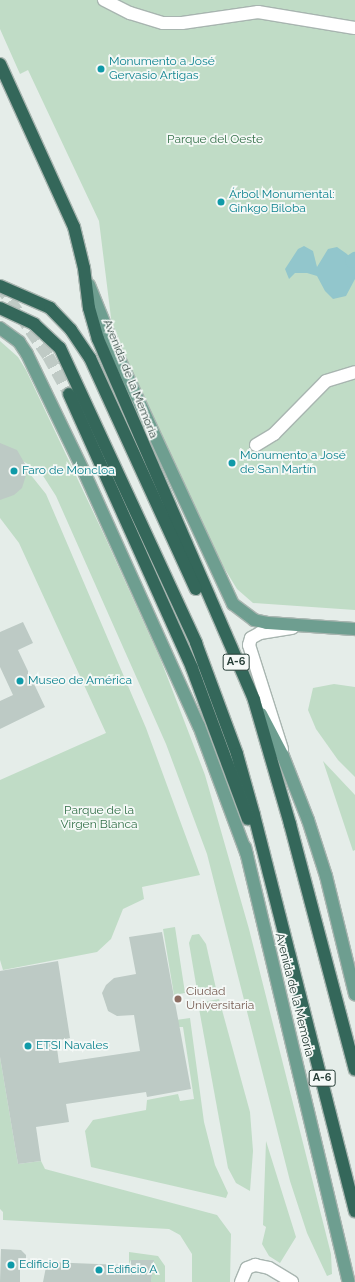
<!DOCTYPE html>
<html>
<head>
<meta charset="utf-8">
<style>
	body { margin:0 }
	#map { position:relative; width:355px; height:1282px; overflow:hidden; background:#e5ede9; font-family:Raleway,sans-serif }
	div>[style] { position:absolute }
	.green>* { inset:0; background:#c0dcc6 }
	.water>* { inset:0; background:#92c6cc }
	.canal>* { height:14px; margin:-7px; padding:0 7px; transform-origin:7px; border-radius:7px; background:#92c6cc }
	.building>* { inset:0; background:#bdcac5 }
	.highway-tunnel>* { height:12px; margin-top:-6px; transform-origin:0; background:repeating-linear-gradient(90deg,#bfcac5 0 12px,transparent 0 18px) }
	.roads { filter:drop-shadow(1px 0 #a8b5b0) drop-shadow(-1px 0 #a8b5b0) drop-shadow(0 1px #a8b5b0) drop-shadow(0 -1px #a8b5b0) }
	.minor>* { height:12px; margin:-6px; padding:0 6px; transform-origin:6px; border-radius:6px; background:#fff }
	.major>* { height:12px; margin:-6px; padding:0 6px; transform-origin:6px; border-radius:6px; background:#6e9e90 }
	.highway>* { height:12px; margin:-6px; padding:0 6px; transform-origin:6px; border-radius:6px; background:#34675a }
	.dots>* { width:11px; height:11px; translate:-50% -50%; box-sizing:border-box; border:2px solid #f5f9f7; border-radius:50% }
	span { translate:-50% -50%; white-space:nowrap; text-align:center; line-height:1.15; -webkit-text-stroke:3.5px #f5f9f7; paint-order:stroke }
	.shield-label span { padding:1px 3px; background:#f5f9f7; border:1px solid; border-radius:3px; -webkit-text-stroke-width:0 }
	.shield-label { font-size:11px; color:#263d36; font-weight:700 }
	.culture-label { font-size:12px; color:#0d838f }
	.left { translate:0 -50%; text-align:left }
	.park-label { font-size:12px; color:#337048 }
	.street-label { font-size:12px; color:#263d36 }
	.education-label { font-size:12px; color:#785e54 }
</style>
</head>
<body>
<div id="map">
	<div class="green">
		<i style="clip-path:polygon(0 0,355px 0,355px 610px,253px 603px,237px 589px,212px 548px,113px 334px,99px 221px,28px 70px,20px 74px,0 29px)"></i>
		<i style="clip-path:polygon(0 341px,18px 357px,26px 370px,105px 537px,160px 658px,205px 775px,249px 929px,331px 1254px,332px 1274px,327px 1276px,307px 1233px,290px 1181px,207px 854px,166px 744px,56px 496px,40px 471px,0 448px)"></i>
		<i style="clip-path:polygon(0 459px,30px 474px,46px 494px,146px 728px,200px 875px,142px 887px,144px 899px,123px 909px,111px 939px,97px 952px,3px 970px,0 960px,0 780px,106px 733px,19px 543px,0 518px)"></i>
		<i style="clip-path:polygon(334px 684px,355px 687px,355px 777px,338px 760px,316px 729px,308px 710px,313px 688px)"></i>
		<i style="clip-path:polygon(323px 761px,355px 795px,355px 850px,353px 851px)"></i>
		<i style="clip-path:polygon(175px 927px,185px 993px,174px 995px,163px 929px)"></i>
		<i style="clip-path:polygon(199px 934px,206px 944px,217px 993px,198px 996px,189px 943px,192px 935px)"></i>
		<i style="clip-path:polygon(219px 999px,250px 1112px,253px 1151px,250px 1191px,236px 1183px,228px 1168px,198px 1003px)"></i>
		<i style="clip-path:polygon(190px 1018px,204px 1122px,215px 1165px,228px 1193px,226px 1198px,91px 1167px,85px 1131px,93px 1120px,146px 1110px,147px 1100px,178px 1094px,180px 1101px,194px 1099px,183px 1027px,178px 1027px,176px 1020px)"></i>
		<i style="clip-path:polygon(0 1057px,18px 1164px,41px 1161px,45px 1169px,217px 1215px,231px 1234px,230px 1282px,192px 1282px,192px 1254px,180px 1235px,169px 1229px,3px 1220px,3px 1212px,0 1209px)"></i>
		<i style="clip-path:polygon(266px 1141px,296px 1237px,280px 1263px,269px 1256px,262px 1244px,266px 1227px,263px 1225px)"></i>
		<i style="clip-path:polygon(129px 1252px,158px 1256px,165px 1266px,165px 1282px,151px 1282px,153px 1260px,131px 1260px,129px 1264px)"></i>
	</div>
	<div class="water">
		<i style="clip-path:polygon(304px 246px,313px 251px,317px 267px,328px 249px,337px 247px,347px 254px,355px 264px,355px 279px,346px 296px,333px 299px,325px 291px,317px 276px,307px 273px,295px 273px,289px 279px,285px 269px,298px 249px)"></i>
	</div>
	<div class="canal">
		<i style="left:352px;top:261px;width:4px;rotate:-34deg"></i>
	</div>
	<div class="building">
		<i style="clip-path:polygon(0 443px,17px 450px,28px 469px,22px 488px,14px 495px,0 500px)"></i>
		<i style="clip-path:polygon(23px 622px,33px 643px,18px 650px,45px 707px,0 729px,0 701px,13px 695px,0 667px,0 632px)"></i>
		<i style="clip-path:polygon(162px 932px,191px 1089px,147px 1097px,146px 1092px,66px 1104px,69px 1122px,36px 1127px,41px 1161px,18px 1164px,0 1057px,0 971px,58px 961px,70px 1038px,56px 1041px,59px 1063px,140px 1051px,134px 1015px,117px 1016px,108px 1011px,102px 993px,106px 985px,114px 978px,136px 974px,129px 937px)"></i>
		<i style="clip-path:polygon(1px 1249px,21px 1250px,26px 1255px,26px 1263px,20px 1267px,20px 1282px,0 1282px)"></i>
		<i style="clip-path:polygon(131px 1260px,154px 1260px,151px 1282px,43px 1282px,47px 1262px,123px 1265px,131px 1264px)"></i>
	</div>
	<div class="highway-tunnel">
		<i style="left:0;top:286px;width:85px;rotate:55.6deg"></i>
		<i style="left:48px;top:356px;width:43px;rotate:61.1deg"></i>
	</div>
	<div class="roads">
		<div class="minor">
			<i style="left:104px;top:0;width:29px;rotate:27deg"></i>
			<i style="left:130px;top:13px;width:34px;rotate:17deg"></i>
			<i style="left:163px;top:23px;width:19px"></i>
			<i style="left:182px;top:23px;width:77px;rotate:-8.2deg"></i>
			<i style="left:258px;top:12px;width:98px;rotate:9.4deg"></i>
			<i style="left:256px;top:445px;width:21px;rotate:-31deg"></i>
			<i style="left:274px;top:434px;width:74px;rotate:-45.5deg"></i>
			<i style="left:326px;top:381px;width:30px;rotate:-17deg"></i>
			<i style="left:282px;top:749px;width:109px;rotate:-107.6deg"></i>
			<i style="left:249px;top:645px;width:7px;rotate:-74deg"></i>
			<i style="left:251px;top:638px;width:10px;rotate:-29deg"></i>
			<i style="left:260px;top:633px;width:33px;rotate:-9deg"></i>
			<i style="left:241px;top:1282px;width:15px;rotate:-67deg"></i>
			<i style="left:247px;top:1268px;width:9px;rotate:-21deg"></i>
			<i style="left:255px;top:1265px;width:14px;rotate:12deg"></i>
			<i style="left:269px;top:1268px;width:27px;rotate:31deg"></i>
		</div>
		<div class="major">
			<i style="left:89px;top:285px;width:72px;rotate:68.1deg"></i>
			<i style="left:116px;top:352px;width:278px;rotate:65.1deg"></i>
			<i style="left:233px;top:604px;width:26px;rotate:37deg"></i>
			<i style="left:254px;top:620px;width:13px;rotate:13deg"></i>
			<i style="left:267px;top:623px;width:88px;rotate:3.9deg"></i>
			<i style="left:0;top:328px;width:24px;rotate:36deg"></i>
			<i style="left:19px;top:342px;width:14px;rotate:56deg"></i>
			<i style="left:27px;top:354px;width:133px;rotate:64.2deg"></i>
			<i style="left:85px;top:474px;width:277px;rotate:65.7deg"></i>
			<i style="left:199px;top:726px;width:138px;rotate:69.6deg"></i>
			<i style="left:261px;top:714px;width:47px;rotate:62.4deg"></i>
			<i style="left:283px;top:756px;width:69px;rotate:68.7deg"></i>
			<i style="left:308px;top:820px;width:59px;rotate:72.2deg"></i>
			<i style="left:326px;top:876px;width:122px;rotate:76.2deg"></i>
			<i style="left:245px;top:847px;width:447px;rotate:76.6deg"></i>
		</div>
		<div class="highway">
			<i style="left:0;top:64px;width:179px;rotate:65.6deg"></i>
			<i style="left:74px;top:227px;width:42px;rotate:76.3deg"></i>
			<i style="left:84px;top:268px;width:40px;rotate:82.9deg"></i>
			<i style="left:89px;top:308px;width:32px;rotate:74deg"></i>
			<i style="left:98px;top:339px;width:393px;rotate:66.6deg"></i>
			<i style="left:254px;top:700px;width:129px;rotate:73.8deg"></i>
			<i style="left:290px;top:824px;width:254px;rotate:75.2deg"></i>
			<i style="left:0;top:286px;width:55px;rotate:23.7deg"></i>
			<i style="left:50px;top:308px;width:30px;rotate:46deg"></i>
			<i style="left:71px;top:330px;width:34px;rotate:56deg"></i>
			<i style="left:90px;top:358px;width:254px;rotate:65.4deg"></i>
			<i style="left:0;top:308px;width:38px;rotate:25deg"></i>
			<i style="left:34px;top:324px;width:35px;rotate:43deg"></i>
			<i style="left:60px;top:348px;width:325px;rotate:65.2deg"></i>
			<i style="left:196px;top:643px;width:118px;rotate:69.7deg"></i>
			<i style="left:237px;top:754px;width:63px;rotate:74.4deg"></i>
			<i style="left:254px;top:815px;width:409px;rotate:75.7deg"></i>
			<i style="left:69px;top:394px;width:300px;rotate:65.8deg"></i>
			<i style="left:192px;top:668px;width:161px;rotate:69.7deg"></i>
		</div>
	</div>
	<div class="dots">
		<i style="left:101px;top:69px;background:#0f9aa8"></i>
		<i style="left:221px;top:202px;background:#0f9aa8"></i>
		<i style="left:232px;top:463px;background:#0f9aa8"></i>
		<i style="left:14px;top:471px;background:#0f9aa8"></i>
		<i style="left:20px;top:681px;background:#0f9aa8"></i>
		<i style="left:178px;top:999px;background:#8d6e63"></i>
		<i style="left:28px;top:1046px;background:#0f9aa8"></i>
		<i style="left:11px;top:1265px;background:#0f9aa8"></i>
		<i style="left:99px;top:1270px;background:#0f9aa8"></i>
	</div>
	<div class="shield-label">
		<span style="left:236px;top:662px">A-6</span>
		<span style="left:322px;top:1078px">A-6</span>
	</div>
	<div class="culture-label">
		<span class="left" style="left:109px;top:69px">Monumento a José<br>Gervasio Artigas</span>
		<span class="left" style="left:229px;top:202px">Árbol Monumental:<br>Ginkgo Biloba</span>
		<span class="left" style="left:240px;top:463px">Monumento a José<br>de San Martín</span>
		<span class="left" style="left:22px;top:471px">Faro de Moncloa</span>
		<span class="left" style="left:28px;top:681px">Museo de América</span>
		<span class="left" style="left:36px;top:1046px">ETSI Navales</span>
		<span class="left" style="left:19px;top:1265px">Edificio B</span>
		<span class="left" style="left:107px;top:1270px">Edificio A</span>
	</div>
	<div class="park-label">
		<span style="left:215px;top:140px">Parque del Oeste</span>
		<span style="left:99px;top:818px">Parque de la<br>Virgen Blanca</span>
	</div>
	<div class="street-label">
		<span style="left:130px;top:379px;rotate:68deg">Avenida de la Memoria</span>
		<span style="left:294px;top:995px;rotate:76deg">Avenida de la Memoria</span>
	</div>
	<div class="education-label">
		<span class="left" style="left:186px;top:999px">Ciudad<br>Universitaria</span>
	</div>
</div>
</body>
</html>
